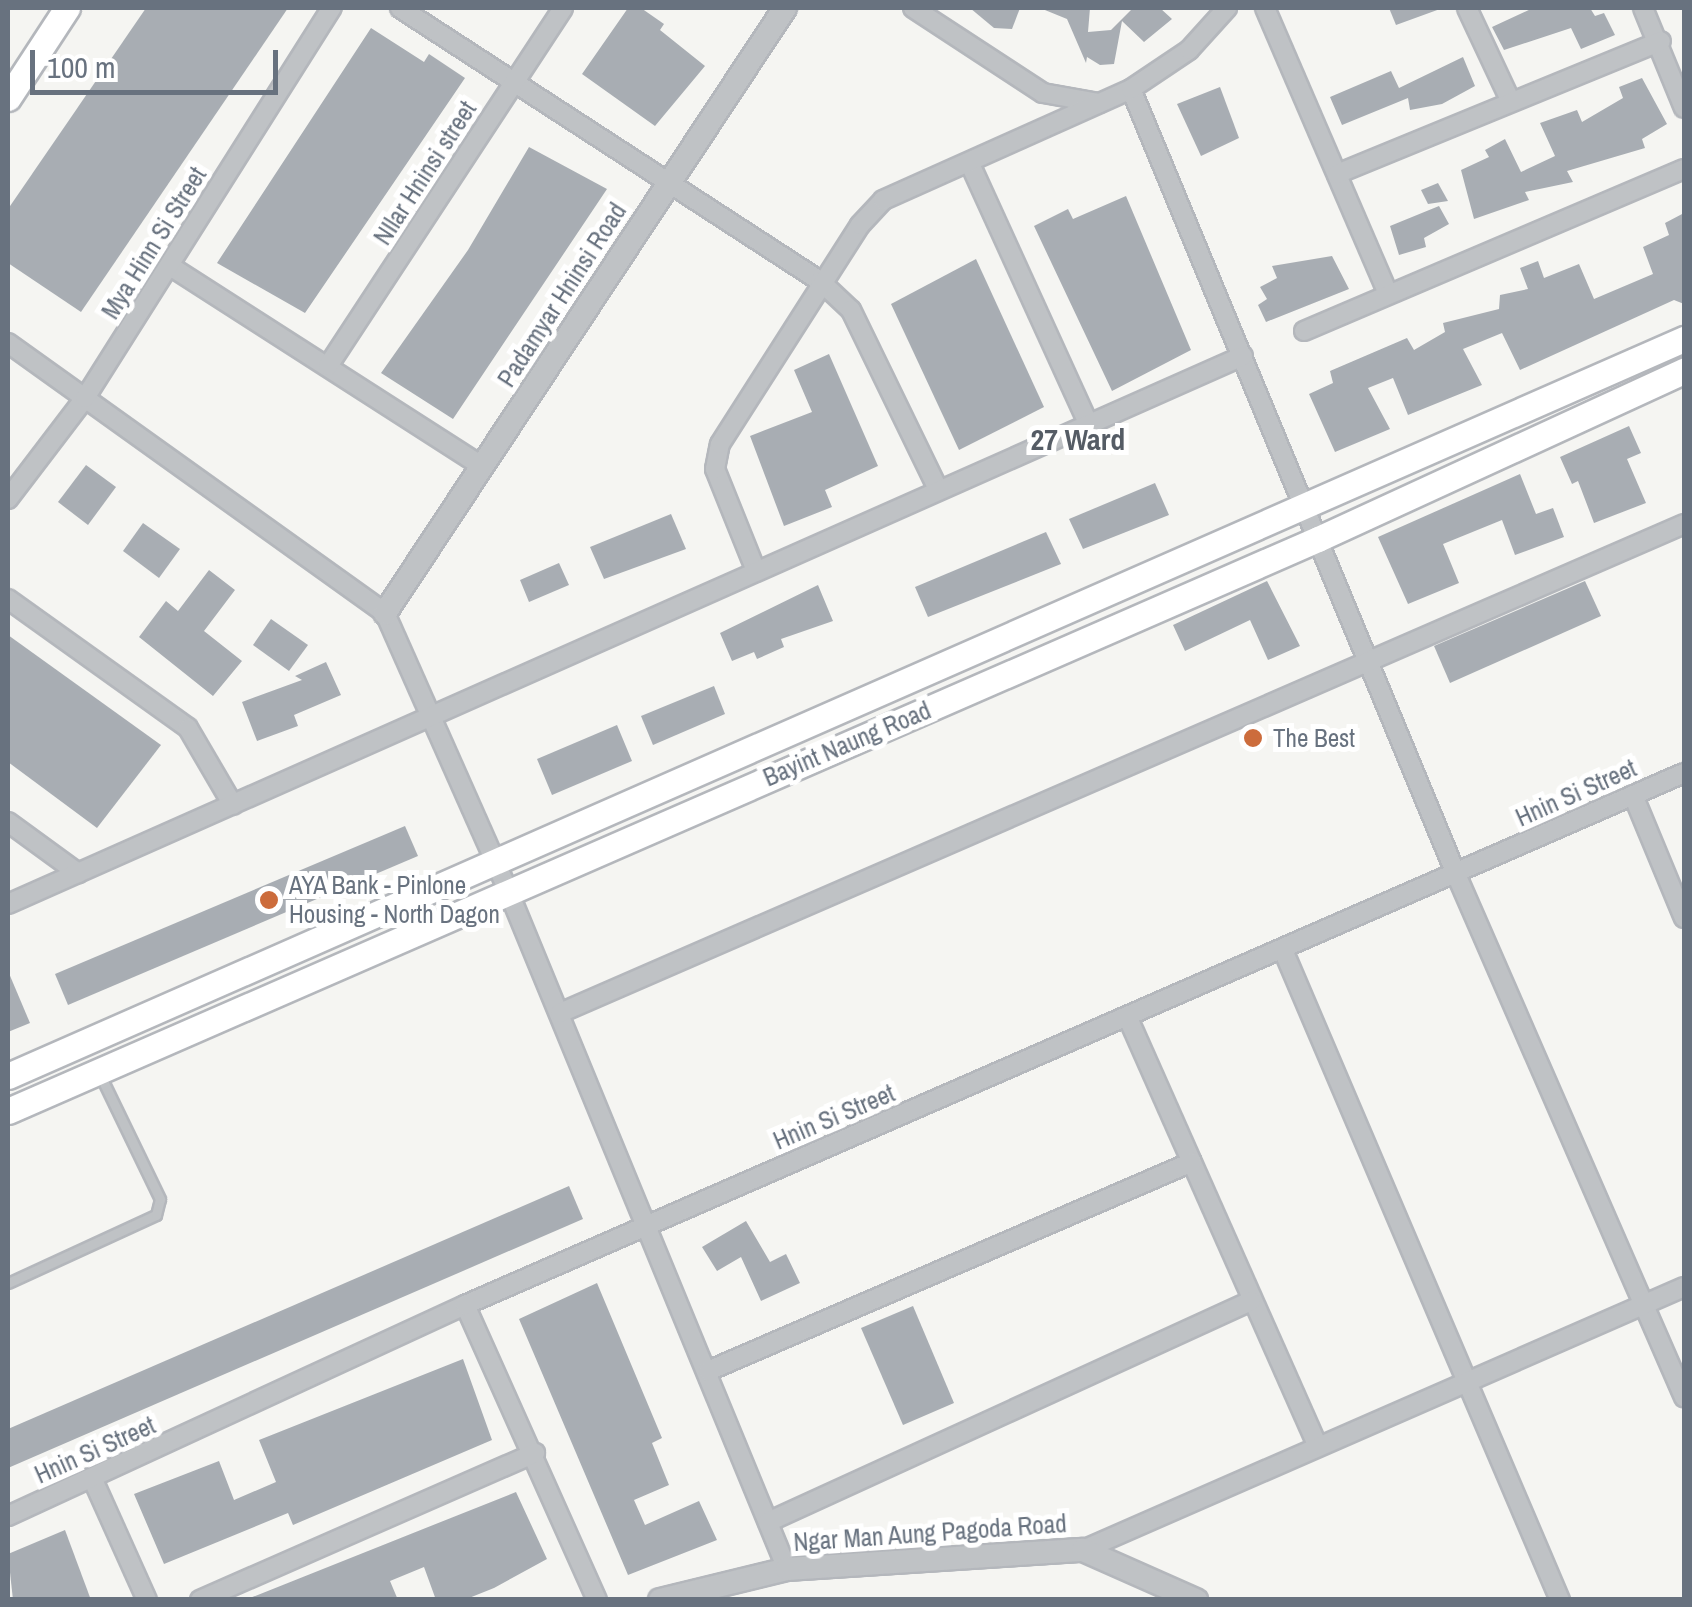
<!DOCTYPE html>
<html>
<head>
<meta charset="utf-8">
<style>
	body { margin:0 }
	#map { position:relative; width:1692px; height:1607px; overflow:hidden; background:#f5f5f2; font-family:"Archivo Narrow",sans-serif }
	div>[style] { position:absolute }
	.building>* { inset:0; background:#a8adb3 }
	.roads { filter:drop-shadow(2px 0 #b4b7bc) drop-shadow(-2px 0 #b4b7bc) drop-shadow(0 2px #b4b7bc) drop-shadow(0 -2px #b4b7bc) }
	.service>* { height:9px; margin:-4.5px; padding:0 4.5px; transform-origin:4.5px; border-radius:4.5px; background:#bfc2c5 }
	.minor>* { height:18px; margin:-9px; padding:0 9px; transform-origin:9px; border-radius:9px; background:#bfc2c5 }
	.tertiary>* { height:22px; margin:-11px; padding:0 11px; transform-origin:11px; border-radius:11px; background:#bfc2c5 }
	.secondary>* { height:25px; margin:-12.5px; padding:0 12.5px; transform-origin:12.5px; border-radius:12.5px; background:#fff }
	.dots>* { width:28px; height:28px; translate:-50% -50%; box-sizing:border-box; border:5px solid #fff; border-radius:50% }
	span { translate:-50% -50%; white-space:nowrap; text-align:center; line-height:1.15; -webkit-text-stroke:10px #fff; paint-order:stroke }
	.street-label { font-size:25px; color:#68727f }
	.poi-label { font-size:25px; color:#68727f }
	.left { translate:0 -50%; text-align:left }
	.quarter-label { font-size:30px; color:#555c65; font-weight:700 }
	.frame { position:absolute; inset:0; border:10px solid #68727f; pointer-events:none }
	.scale { position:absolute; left:30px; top:50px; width:248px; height:45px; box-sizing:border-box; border:5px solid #68727f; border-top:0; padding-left:12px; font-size:30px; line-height:35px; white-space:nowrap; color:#68727f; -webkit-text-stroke:8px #fff; paint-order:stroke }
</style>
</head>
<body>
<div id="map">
	<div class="building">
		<i style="clip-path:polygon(146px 8px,288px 8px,81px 312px,8px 263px,8px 209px)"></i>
		<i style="clip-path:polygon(628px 8px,641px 8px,664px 24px,660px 30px,705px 66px,655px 126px,582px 74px)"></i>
		<i style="clip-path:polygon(970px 8px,1020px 8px,1012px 29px,994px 28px)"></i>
		<i style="clip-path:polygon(1040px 8px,1090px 8px,1088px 32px,1111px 30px,1133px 8px,1160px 8px,1172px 19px,1144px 42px,1122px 21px,1114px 64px,1100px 65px,1087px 57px,1086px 63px,1067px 19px)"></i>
		<i style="clip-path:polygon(1389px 8px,1439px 8px,1440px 9px,1396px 25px)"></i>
		<i style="clip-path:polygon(1533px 8px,1590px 8px,1595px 16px,1604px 13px,1615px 35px,1581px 49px,1571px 28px,1504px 50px,1492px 27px)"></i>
		<i style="clip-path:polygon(371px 28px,424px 62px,429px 54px,465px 78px,305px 313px,217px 263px)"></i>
		<i style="clip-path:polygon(1463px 57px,1475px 86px,1442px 104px,1410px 110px,1408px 98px,1342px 125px,1330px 97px,1391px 71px,1399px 88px)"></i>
		<i style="clip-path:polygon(1642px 78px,1667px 124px,1642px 139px,1645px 148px,1567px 171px,1573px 182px,1525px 192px,1529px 200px,1474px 219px,1461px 170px,1489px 157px,1485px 150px,1505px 139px,1521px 172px,1555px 156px,1540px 123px,1577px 110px,1582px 122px,1623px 98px,1619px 87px)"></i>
		<i style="clip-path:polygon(1220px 87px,1239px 138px,1201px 156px,1177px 104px)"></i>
		<i style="clip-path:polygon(529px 147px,607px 189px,453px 419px,381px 373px,468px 250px)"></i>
		<i style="clip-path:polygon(1438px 183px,1448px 201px,1428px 204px,1421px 190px)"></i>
		<i style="clip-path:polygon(1126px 196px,1191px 350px,1112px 391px,1034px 226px,1068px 209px,1073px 219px)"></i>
		<i style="clip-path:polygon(1439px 206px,1449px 224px,1424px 238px,1426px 247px,1399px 255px,1390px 226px)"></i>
		<i style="clip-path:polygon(1684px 213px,1684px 304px,1674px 300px,1520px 370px,1502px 333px,1463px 349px,1482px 385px,1408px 415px,1393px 378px,1368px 388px,1390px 429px,1335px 452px,1309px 394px,1333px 383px,1330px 371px,1407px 338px,1414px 350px,1445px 332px,1443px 323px,1499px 309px,1500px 295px,1528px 289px,1520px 268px,1538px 261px,1544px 278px,1579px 264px,1594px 299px,1653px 274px,1643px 247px,1669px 235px,1665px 223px)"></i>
		<i style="clip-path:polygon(1332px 256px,1349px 289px,1266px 322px,1258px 305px,1267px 299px,1260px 287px,1277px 278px,1272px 266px)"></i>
		<i style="clip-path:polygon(976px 259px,1044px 407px,959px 450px,891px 304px)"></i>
		<i style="clip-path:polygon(829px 354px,878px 466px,825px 490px,832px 507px,784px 526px,750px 436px,812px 412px,794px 370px)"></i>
		<i style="clip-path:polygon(1629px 426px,1641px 453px,1627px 459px,1646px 503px,1594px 523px,1578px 481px,1572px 484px,1560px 457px)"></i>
		<i style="clip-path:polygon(86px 465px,116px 487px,88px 525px,58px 502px)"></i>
		<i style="clip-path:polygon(1520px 474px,1536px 514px,1553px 508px,1564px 537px,1515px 555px,1502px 520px,1443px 544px,1459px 583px,1408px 604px,1378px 537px)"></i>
		<i style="clip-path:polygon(1155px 483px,1169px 515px,1083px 549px,1069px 519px)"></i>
		<i style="clip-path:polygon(671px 514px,686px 549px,604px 579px,590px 547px)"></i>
		<i style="clip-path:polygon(143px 523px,180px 549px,159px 578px,123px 551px)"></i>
		<i style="clip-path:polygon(1046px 532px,1061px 564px,928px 617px,915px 587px)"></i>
		<i style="clip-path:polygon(559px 563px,569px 585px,529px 602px,520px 580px)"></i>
		<i style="clip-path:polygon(209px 570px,235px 590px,204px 631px,242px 661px,213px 696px,139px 637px,166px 601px,178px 611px)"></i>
		<i style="clip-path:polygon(1267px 581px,1300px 646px,1268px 660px,1250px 620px,1185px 651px,1173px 625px)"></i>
		<i style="clip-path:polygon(1585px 581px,1601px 616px,1450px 683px,1434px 646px)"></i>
		<i style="clip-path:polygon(818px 585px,833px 621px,781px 639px,784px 647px,757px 659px,754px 652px,732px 661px,720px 633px)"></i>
		<i style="clip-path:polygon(271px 619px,308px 645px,289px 671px,253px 645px)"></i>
		<i style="clip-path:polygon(8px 635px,161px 745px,97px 828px,8px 762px)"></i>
		<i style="clip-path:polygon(326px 662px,341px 695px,294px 715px,298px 726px,257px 741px,242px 702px,302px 680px,295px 676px)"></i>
		<i style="clip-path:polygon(714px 686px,725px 714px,653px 745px,641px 716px)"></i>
		<i style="clip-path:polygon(617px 725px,632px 761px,552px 795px,537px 759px)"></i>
		<i style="clip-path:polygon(405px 826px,418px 856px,68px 1005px,55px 974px)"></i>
		<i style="clip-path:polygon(8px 971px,30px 1023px,8px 1032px)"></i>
		<i style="clip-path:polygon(569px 1186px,583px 1219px,8px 1468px,8px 1429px)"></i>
		<i style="clip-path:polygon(746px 1221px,770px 1262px,786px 1254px,800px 1283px,761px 1301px,741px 1257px,717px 1271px,702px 1247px)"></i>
		<i style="clip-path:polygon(597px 1283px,662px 1438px,652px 1443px,669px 1485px,634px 1500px,645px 1525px,699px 1501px,717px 1540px,628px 1575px,519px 1319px)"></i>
		<i style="clip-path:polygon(913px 1306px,954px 1403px,903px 1425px,861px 1328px)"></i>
		<i style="clip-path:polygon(463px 1359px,492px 1440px,293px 1525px,288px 1513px,164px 1564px,134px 1494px,219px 1461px,234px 1500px,276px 1482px,259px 1440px)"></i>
		<i style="clip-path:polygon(516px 1492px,547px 1559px,494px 1588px,464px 1600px,436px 1600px,424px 1567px,390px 1581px,398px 1600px,245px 1600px)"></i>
		<i style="clip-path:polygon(65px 1530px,91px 1600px,13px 1600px,8px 1554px)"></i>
	</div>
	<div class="roads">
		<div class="service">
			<i style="left:8px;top:1283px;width:163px;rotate:-24.7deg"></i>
			<i style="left:156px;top:1215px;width:16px;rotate:-76deg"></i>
			<i style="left:160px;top:1199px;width:140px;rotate:-115.8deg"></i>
		</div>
		<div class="minor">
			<i style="left:400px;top:8px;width:501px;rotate:33.02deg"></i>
			<i style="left:820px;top:281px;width:42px;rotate:43.1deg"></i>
			<i style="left:851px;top:310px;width:199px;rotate:64.1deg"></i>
			<i style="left:913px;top:8px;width:155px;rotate:33.2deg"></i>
			<i style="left:1043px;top:93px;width:57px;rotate:10.1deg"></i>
			<i style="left:1265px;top:8px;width:311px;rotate:66.7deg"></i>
			<i style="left:1467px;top:8px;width:102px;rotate:64.9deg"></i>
			<i style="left:1643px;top:8px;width:108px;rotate:67.7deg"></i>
			<i style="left:1131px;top:89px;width:850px;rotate:67.51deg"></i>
			<i style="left:1456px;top:874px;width:571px;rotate:66.45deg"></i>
			<i style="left:970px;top:164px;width:285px;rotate:65.5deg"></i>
			<i style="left:1337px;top:174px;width:350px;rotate:-22.3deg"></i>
			<i style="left:170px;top:266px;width:371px;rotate:32.7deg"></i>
			<i style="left:1304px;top:331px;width:413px;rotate:-23.1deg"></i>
			<i style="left:8px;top:343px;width:464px;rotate:35.6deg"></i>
			<i style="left:385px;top:613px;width:301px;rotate:66.1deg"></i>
			<i style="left:507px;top:888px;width:736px;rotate:67.65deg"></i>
			<i style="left:328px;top:366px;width:428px;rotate:-56.7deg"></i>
			<i style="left:8px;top:499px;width:127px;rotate:-52.7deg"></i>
			<i style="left:85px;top:398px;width:462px;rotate:-57.7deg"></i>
			<i style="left:756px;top:571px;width:110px;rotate:-111.9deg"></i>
			<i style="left:715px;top:469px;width:25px;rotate:-79deg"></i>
			<i style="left:720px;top:444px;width:260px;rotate:-57.4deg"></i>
			<i style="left:860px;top:225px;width:34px;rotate:-47deg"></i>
			<i style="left:883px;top:200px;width:272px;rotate:-24.1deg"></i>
			<i style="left:1131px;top:89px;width:70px;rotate:-33.9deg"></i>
			<i style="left:1189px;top:50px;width:57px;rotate:-47.9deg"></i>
			<i style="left:8px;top:599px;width:221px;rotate:35.6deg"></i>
			<i style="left:188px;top:728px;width:89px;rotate:59.7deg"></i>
			<i style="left:1633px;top:795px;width:133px;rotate:67.5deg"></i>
			<i style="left:8px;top:822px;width:87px;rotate:36.1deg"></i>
			<i style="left:8px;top:904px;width:1351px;rotate:-23.93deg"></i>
			<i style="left:1283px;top:950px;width:707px;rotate:66.92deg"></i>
			<i style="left:560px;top:1013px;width:1226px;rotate:-23.51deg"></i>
			<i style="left:1128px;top:1018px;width:468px;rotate:66.1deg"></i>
			<i style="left:465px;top:1305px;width:323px;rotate:65.9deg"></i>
			<i style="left:708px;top:1371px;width:527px;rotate:-23.36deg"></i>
			<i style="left:93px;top:1480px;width:132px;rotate:65.8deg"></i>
			<i style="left:8px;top:1516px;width:503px;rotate:-24.78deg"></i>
			<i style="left:465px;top:1305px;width:1330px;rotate:-23.58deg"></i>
			<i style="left:768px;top:1522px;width:531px;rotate:-24.59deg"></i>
			<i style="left:1083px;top:1550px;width:656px;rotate:-23.63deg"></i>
			<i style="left:200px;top:1600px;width:366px;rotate:-23.7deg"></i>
		</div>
		<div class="tertiary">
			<i style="left:385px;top:613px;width:725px;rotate:-56.53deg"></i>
			<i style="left:660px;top:1600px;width:131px;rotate:-13.7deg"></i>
			<i style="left:787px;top:1569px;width:297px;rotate:-3.7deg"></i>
			<i style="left:1083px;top:1550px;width:124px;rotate:23.9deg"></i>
		</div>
		<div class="secondary">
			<i style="left:8px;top:98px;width:108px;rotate:-56.8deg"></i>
			<i style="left:8px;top:1076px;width:1831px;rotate:-23.74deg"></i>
			<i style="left:8px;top:1111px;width:1429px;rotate:-23.59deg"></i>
			<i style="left:1318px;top:539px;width:403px;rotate:-24.7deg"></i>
		</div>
	</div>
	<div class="dots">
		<i style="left:1253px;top:738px;background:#cc6c3c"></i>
		<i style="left:269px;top:900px;background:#cc6c3c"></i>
	</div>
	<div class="street-label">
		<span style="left:425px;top:173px;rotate:-57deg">NIlar Hninsi street</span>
		<span style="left:154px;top:243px;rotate:-58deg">Mya Hinn Si Street</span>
		<span style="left:562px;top:295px;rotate:-57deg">Padamyar Hninsi Road</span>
		<span style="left:847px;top:744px;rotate:-23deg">Bayint Naung Road</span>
		<span style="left:1576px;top:793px;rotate:-24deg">Hnin Si Street</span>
		<span style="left:834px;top:1117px;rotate:-23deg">Hnin Si Street</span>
		<span style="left:95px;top:1450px;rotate:-24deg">Hnin Si Street</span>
		<span style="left:930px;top:1533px;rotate:-4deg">Ngar Man Aung Pagoda Road</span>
	</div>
	<div class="poi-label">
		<span class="left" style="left:1273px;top:738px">The Best</span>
		<span class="left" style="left:289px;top:900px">AYA Bank - Pinlone<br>Housing - North Dagon</span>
	</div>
	<div class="quarter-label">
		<span style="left:1078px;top:439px">27 Ward</span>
	</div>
	<div class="frame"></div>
	<div class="scale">100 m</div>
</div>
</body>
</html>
